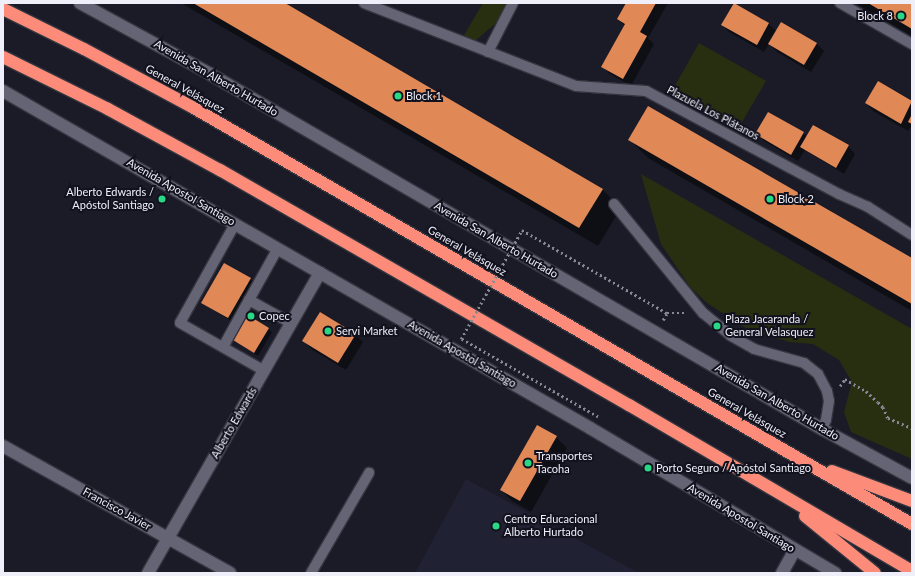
<!DOCTYPE html>
<html>
<head>
<meta charset="utf-8">
<style>
	body { margin:0 }
	#map { position:relative; width:915px; height:576px; overflow:hidden; background:#1b1b28; font-family:Lato,sans-serif }
	div>[style] { position:absolute }
	.built>* { inset:0; background:#212134 }
	.green>* { inset:0; background:#282f11 }
	.shadow>* { inset:0; background:#0007 }
	.building>* { inset:0; background:#e18857 }
	.path>* { height:2.5px; margin-top:-1.25px; transform-origin:0; background:repeating-linear-gradient(90deg,#888894 0 2px,transparent 0 5px) }
	.roads { filter:drop-shadow(1px 0 #34353f) drop-shadow(-1px 0 #34353f) drop-shadow(0 1px #34353f) drop-shadow(0 -1px #34353f) }
	.lane>* { height:10px; margin:-5px; padding:0 5px; transform-origin:5px; border-radius:5px; background:#646475 }
	.street>* { height:12px; margin:-6px; padding:0 6px; transform-origin:6px; border-radius:6px; background:#646475 }
	.secondary>* { height:12px; margin:-6px; padding:0 6px; transform-origin:6px; border-radius:6px; background:#646475 }
	.highway>* { height:12px; margin:-6px; padding:0 6px; transform-origin:6px; border-radius:6px; background:#fc8c79 }
	.path-bridge>* { height:2.5px; margin-top:-1.25px; transform-origin:0; background:repeating-linear-gradient(90deg,#888894 0 2px,transparent 0 5px) }
	.dots>* { width:11px; height:11px; translate:-50% -50%; box-sizing:border-box; border:2px solid #12121e; border-radius:50% }
	span { translate:-50% -50%; white-space:nowrap; text-align:center; line-height:1.15; -webkit-text-stroke:4px #12121e; paint-order:stroke }
	.poi-label { font-size:11px; color:#eeeff9 }
	.right { translate:-100% -50%; text-align:right }
	.left { translate:0 -50%; text-align:left }
	.street-label { font-size:11px; color:#eeeff9 }
	.frame { position:absolute; inset:0; border:4px solid #eeeff9; pointer-events:none }
</style>
</head>
<body>
<div id="map">
	<div class="built">
		<i style="clip-path:polygon(466px 479px,639px 573px,415px 573px)"></i>
	</div>
	<div class="green">
		<i style="clip-path:polygon(483px 3px,507px 3px,496px 23px,475px 41px,463px 37px)"></i>
		<i style="clip-path:polygon(699px 43px,766px 81px,738px 129px,672px 91px)"></i>
		<i style="clip-path:polygon(641px 174px,912px 329px,912px 459px,851px 432px,844px 412px,852px 382px,839px 360px,813px 344px,789px 342px,746px 328px,707px 303px,690px 287px,661px 244px)"></i>
	</div>
	<div class="shadow">
		<i style="clip-path:polygon(181px 3px,283px 3px,603px 190px,621px 208px,598px 246px)"></i>
		<i style="clip-path:polygon(627px 3px,668px 3px,648px 38px,654px 44px,631px 86px,610px 74px,602px 66px,625px 26px,618px 19px)"></i>
		<i style="clip-path:polygon(855px 3px,912px 3px,912px 36px)"></i>
		<i style="clip-path:polygon(734px 4px,769px 24px,777px 32px,816px 43px,824px 51px,811px 72px,777px 52px,769px 44px,764px 52px,729px 32px,722px 25px)"></i>
		<i style="clip-path:polygon(878px 83px,912px 102px,912px 125px,908px 131px,873px 111px,866px 103px)"></i>
		<i style="clip-path:polygon(803px 133px,807px 137px,848px 146px,855px 154px,844px 174px,805px 150px,798px 161px,764px 141px,757px 134px)"></i>
		<i style="clip-path:polygon(629px 139px,912px 259px,912px 311px,648px 158px)"></i>
		<i style="clip-path:polygon(250px 279px,254px 282px,231px 321px,203px 303px)"></i>
		<i style="clip-path:polygon(248px 316px,272px 332px,258px 356px,234px 340px)"></i>
		<i style="clip-path:polygon(355px 334px,363px 342px,346px 370px,311px 349px,304px 341px)"></i>
		<i style="clip-path:polygon(556px 437px,567px 448px,531px 512px,512px 501px,501px 490px)"></i>
	</div>
	<div class="building">
		<i style="clip-path:polygon(193px 3px,285px 3px,603px 189px,579px 228px)"></i>
		<i style="clip-path:polygon(626px 3px,656px 3px,640px 32px,647px 36px,623px 79px,601px 67px,625px 24px,617px 19px)"></i>
		<i style="clip-path:polygon(734px 3px,769px 23px,757px 45px,721px 25px)"></i>
		<i style="clip-path:polygon(868px 3px,912px 3px,912px 29px)"></i>
		<i style="clip-path:polygon(781px 22px,817px 43px,804px 65px,768px 44px)"></i>
		<i style="clip-path:polygon(878px 81px,912px 101px,901px 124px,865px 103px)"></i>
		<i style="clip-path:polygon(648px 106px,912px 258px,912px 304px,628px 140px)"></i>
		<i style="clip-path:polygon(768px 112px,804px 132px,791px 155px,755px 134px)"></i>
		<i style="clip-path:polygon(912px 114px,912px 124px,908px 122px)"></i>
		<i style="clip-path:polygon(813px 125px,849px 145px,836px 168px,800px 147px)"></i>
		<i style="clip-path:polygon(224px 263px,251px 278px,228px 318px,201px 303px)"></i>
		<i style="clip-path:polygon(320px 312px,356px 334px,338px 363px,302px 341px)"></i>
		<i style="clip-path:polygon(248px 315px,269px 328px,254px 353px,233px 340px)"></i>
		<i style="clip-path:polygon(537px 425px,557px 436px,520px 501px,500px 490px)"></i>
	</div>
	<div class="path">
		<i style="left:663px;top:320px;width:8px;rotate:-60deg"></i>
		<i style="left:667px;top:313px;width:17px"></i>
		<i style="left:840px;top:386px;width:9px;rotate:-54deg"></i>
		<i style="left:845px;top:379px;width:24px;rotate:30deg"></i>
		<i style="left:866px;top:391px;width:16px;rotate:43deg"></i>
		<i style="left:878px;top:402px;width:7px;rotate:45deg"></i>
		<i style="left:883px;top:407px;width:12px;rotate:66deg"></i>
		<i style="left:888px;top:418px;width:26px;rotate:23deg"></i>
	</div>
	<div class="roads">
		<div class="lane">
			<i style="left:364px;top:3px;width:228px;rotate:21.4deg"></i>
			<i style="left:576px;top:86px;width:70px;rotate:4.1deg"></i>
			<i style="left:646px;top:91px;width:219px;rotate:28.1deg"></i>
			<i style="left:839px;top:194px;width:32px;rotate:24deg"></i>
			<i style="left:868px;top:207px;width:52px;rotate:32.5deg"></i>
			<i style="left:840px;top:3px;width:83px;rotate:29.7deg"></i>
			<i style="left:488px;top:52px;width:55px;rotate:-63deg"></i>
			<i style="left:614px;top:204px;width:141px;rotate:50.8deg"></i>
			<i style="left:703px;top:313px;width:36px;rotate:39deg"></i>
			<i style="left:731px;top:336px;width:26px;rotate:29deg"></i>
			<i style="left:754px;top:349px;width:52px;rotate:15.6deg"></i>
			<i style="left:804px;top:363px;width:18px;rotate:38deg"></i>
			<i style="left:818px;top:374px;width:19px;rotate:62deg"></i>
			<i style="left:827px;top:391px;width:10px;rotate:79deg"></i>
			<i style="left:829px;top:401px;width:19px;rotate:99deg"></i>
			<i style="left:826px;top:420px;width:10px;rotate:114deg"></i>
			<i style="left:235px;top:224px;width:113px;rotate:119.1deg"></i>
			<i style="left:180px;top:323px;width:95px;rotate:29.5deg"></i>
			<i style="left:278px;top:248px;width:60px;rotate:119.1deg"></i>
			<i style="left:249px;top:300px;width:48px;rotate:28.7deg"></i>
			<i style="left:223px;top:347px;width:54px;rotate:-61deg"></i>
			<i style="left:311px;top:573px;width:116px;rotate:-59.9deg"></i>
		</div>
		<div class="street">
			<i style="left:148px;top:573px;width:346px;rotate:-60.2deg"></i>
		</div>
		<div class="secondary">
			<i style="left:80px;top:3px;width:148px;rotate:28.6deg"></i>
			<i style="left:210px;top:74px;width:708px;rotate:30.12deg"></i>
			<i style="left:822px;top:429px;width:102px;rotate:28.6deg"></i>
			<i style="left:3px;top:91px;width:677px;rotate:29.86deg"></i>
			<i style="left:590px;top:428px;width:285px;rotate:30.6deg"></i>
			<i style="left:3px;top:446px;width:260px;rotate:29.2deg"></i>
			<i style="left:782px;top:573px;width:26px;rotate:-61deg"></i>
		</div>
		<div class="highway">
			<i style="left:3px;top:9px;width:90px;rotate:26.3deg"></i>
			<i style="left:84px;top:49px;width:123px;rotate:28.2deg"></i>
			<i style="left:192px;top:107px;width:832px;rotate:30.08deg"></i>
			<i style="left:3px;top:57px;width:117px;rotate:26.3deg"></i>
			<i style="left:108px;top:109px;width:128px;rotate:28.6deg"></i>
			<i style="left:220px;top:170px;width:472px;rotate:29.9deg"></i>
			<i style="left:629px;top:405px;width:328px;rotate:30.4deg"></i>
			<i style="left:832px;top:471px;width:85px;rotate:20.6deg"></i>
			<i style="left:805px;top:516px;width:90px;rotate:39.2deg"></i>
		</div>
	</div>
	<div class="path-bridge">
		<i style="left:598px;top:417px;width:158px;rotate:-150.3deg"></i>
		<i style="left:461px;top:339px;width:125px;rotate:-60.8deg"></i>
		<i style="left:522px;top:230px;width:167px;rotate:29.8deg"></i>
	</div>
	<div class="dots">
		<i style="left:901px;top:16px;background:#29d885"></i>
		<i style="left:398px;top:96px;background:#29d885"></i>
		<i style="left:162px;top:199px;background:#29d885"></i>
		<i style="left:770px;top:199px;background:#29d885"></i>
		<i style="left:251px;top:316px;background:#29d885"></i>
		<i style="left:717px;top:326px;background:#29d885"></i>
		<i style="left:328px;top:331px;background:#29d885"></i>
		<i style="left:528px;top:463px;background:#29d885"></i>
		<i style="left:648px;top:468px;background:#29d885"></i>
		<i style="left:496px;top:526px;background:#29d885"></i>
	</div>
	<div class="poi-label">
		<span class="right" style="left:893px;top:16px">Block 8</span>
		<span class="left" style="left:406px;top:96px">Block 1</span>
		<span class="right" style="left:154px;top:199px">Alberto Edwards /<br>Apóstol Santiago</span>
		<span class="left" style="left:778px;top:199px">Block 2</span>
		<span class="left" style="left:259px;top:316px">Copec</span>
		<span class="left" style="left:725px;top:326px">Plaza Jacaranda /<br>General Velasquez</span>
		<span class="left" style="left:336px;top:331px">Servi Market</span>
		<span class="left" style="left:536px;top:463px">Transportes<br>Tacoha</span>
		<span class="left" style="left:656px;top:468px">Porto Seguro / Apóstol Santiago</span>
		<span class="left" style="left:504px;top:526px">Centro Educacional<br>Alberto Hurtado</span>
	</div>
	<div class="street-label">
		<span style="left:216px;top:78px;rotate:30deg">Avenida San Alberto Hurtado</span>
		<span style="left:185px;top:89px;rotate:29deg">General Velásquez</span>
		<span style="left:713px;top:113px;rotate:28deg">Plazuela Los Plátanos</span>
		<span style="left:181px;top:192px;rotate:30deg">Avenida Apostol Santiago</span>
		<span style="left:496px;top:240px;rotate:30deg">Avenida San Alberto Hurtado</span>
		<span style="left:467px;top:251px;rotate:30deg">General Velásquez</span>
		<span style="left:462px;top:354px;rotate:30deg">Avenida Apostol Santiago</span>
		<span style="left:777px;top:402px;rotate:30deg">Avenida San Alberto Hurtado</span>
		<span style="left:747px;top:413px;rotate:30deg">General Velásquez</span>
		<span style="left:234px;top:423px;rotate:-60deg">Alberto Edwards</span>
		<span style="left:117px;top:509px;rotate:29deg">Francisco Javier</span>
		<span style="left:741px;top:518px;rotate:31deg">Avenida Apostol Santiago</span>
	</div>
	<div class="frame"></div>
</div>
</body>
</html>
